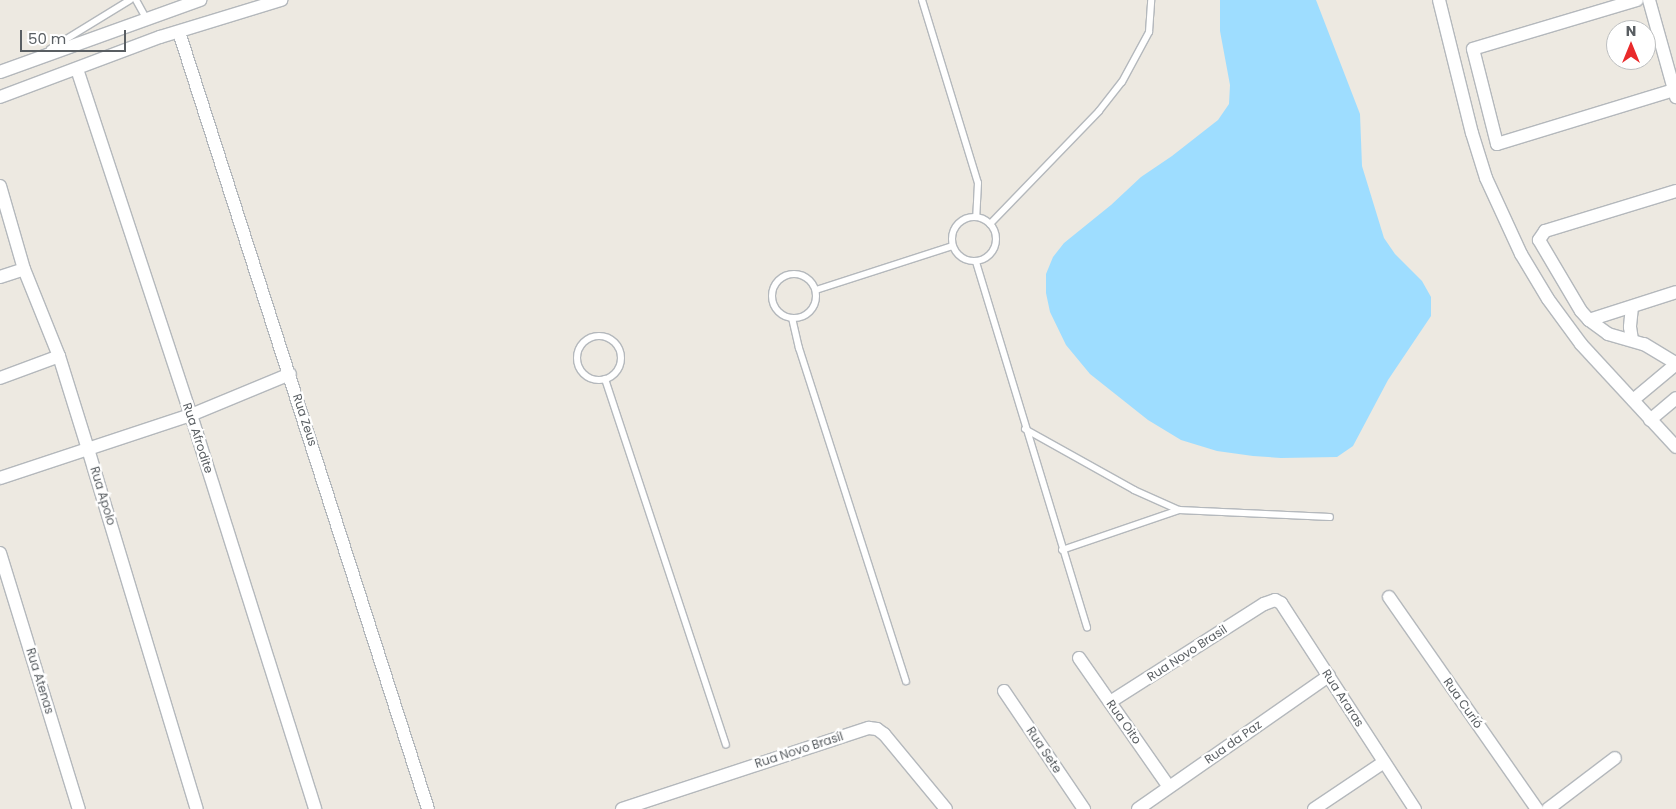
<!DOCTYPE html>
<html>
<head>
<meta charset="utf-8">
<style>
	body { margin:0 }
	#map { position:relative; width:1676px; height:809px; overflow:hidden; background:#ede9e1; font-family:Poppins,sans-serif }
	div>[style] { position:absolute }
	.water>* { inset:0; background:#9eddff }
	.roads { filter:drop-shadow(1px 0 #b4b8bc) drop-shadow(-1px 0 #b4b8bc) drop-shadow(0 1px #b4b8bc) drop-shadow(0 -1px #b4b8bc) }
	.service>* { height:6px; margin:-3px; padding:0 3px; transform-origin:3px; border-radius:3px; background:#fff }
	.service>.ring { margin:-3px; padding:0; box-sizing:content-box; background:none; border:6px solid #fff; border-radius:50% }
	.minor>* { height:12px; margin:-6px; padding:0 6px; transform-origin:6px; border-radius:6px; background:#fff }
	span { translate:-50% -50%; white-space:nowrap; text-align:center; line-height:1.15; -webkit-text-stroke:4.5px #fff; paint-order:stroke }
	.street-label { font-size:12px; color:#595e62 }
	.north { position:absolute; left:1606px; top:20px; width:50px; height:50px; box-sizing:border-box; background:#fff; border:1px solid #bdbfc0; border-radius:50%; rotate:0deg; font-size:14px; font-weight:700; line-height:20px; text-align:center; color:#595e62 }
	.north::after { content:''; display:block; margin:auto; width:18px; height:22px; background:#e92a2b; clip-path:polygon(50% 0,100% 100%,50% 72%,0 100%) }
	.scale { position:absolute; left:20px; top:30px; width:106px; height:22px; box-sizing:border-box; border:2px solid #595e62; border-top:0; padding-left:6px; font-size:15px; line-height:18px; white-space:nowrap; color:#595e62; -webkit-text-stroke:4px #fff; paint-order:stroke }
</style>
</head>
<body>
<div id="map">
	<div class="water">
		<i style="clip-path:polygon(1220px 0,1316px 0,1360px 114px,1362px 166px,1384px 238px,1395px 254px,1422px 281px,1431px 297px,1431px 316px,1388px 380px,1353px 446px,1337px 457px,1281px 458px,1253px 456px,1217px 451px,1181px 440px,1148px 420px,1090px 374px,1066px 345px,1050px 312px,1046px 293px,1046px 274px,1053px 257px,1064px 243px,1111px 205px,1141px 177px,1172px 156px,1218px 120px,1229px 104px,1230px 85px,1220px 31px)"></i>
	</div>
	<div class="roads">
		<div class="service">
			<i style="left:136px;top:0;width:21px;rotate:61deg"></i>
			<i style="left:922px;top:0;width:191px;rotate:73deg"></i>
			<i style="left:978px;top:183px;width:34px;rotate:93deg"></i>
			<i style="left:50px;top:49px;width:94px;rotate:-31.5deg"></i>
			<i class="ring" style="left:952px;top:217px;width:38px;height:38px"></i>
			<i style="left:990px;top:224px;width:157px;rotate:-46deg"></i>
			<i style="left:1099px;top:111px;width:37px;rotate:-52deg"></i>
			<i style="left:1122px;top:82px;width:57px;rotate:-61.6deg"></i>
			<i style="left:1149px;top:32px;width:32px;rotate:-86deg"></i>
			<i style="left:976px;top:262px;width:382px;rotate:73.1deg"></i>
			<i class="ring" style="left:772px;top:274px;width:38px;height:38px"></i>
			<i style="left:816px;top:290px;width:143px;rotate:-17.9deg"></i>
			<i style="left:792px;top:318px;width:31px;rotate:77deg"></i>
			<i style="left:799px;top:348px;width:350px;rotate:72.2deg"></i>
			<i class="ring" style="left:577px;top:336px;width:38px;height:38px"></i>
			<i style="left:605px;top:379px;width:385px;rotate:71.7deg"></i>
			<i style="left:1025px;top:429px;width:125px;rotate:29.2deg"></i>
			<i style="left:1134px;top:490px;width:49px;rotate:24deg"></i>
			<i style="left:1179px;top:510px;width:151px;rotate:2.7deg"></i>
			<i style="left:1062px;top:550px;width:124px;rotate:-18.9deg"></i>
		</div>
		<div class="minor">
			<i style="left:1439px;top:0;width:137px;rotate:76.1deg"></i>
			<i style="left:1472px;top:133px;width:47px;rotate:72.7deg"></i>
			<i style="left:1486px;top:178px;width:84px;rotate:65.3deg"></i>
			<i style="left:1521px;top:254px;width:52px;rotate:59deg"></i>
			<i style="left:1548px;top:299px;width:56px;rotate:53.7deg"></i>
			<i style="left:1581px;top:344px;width:140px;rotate:47.3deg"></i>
			<i style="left:1637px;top:0;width:171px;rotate:163.4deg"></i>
			<i style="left:1473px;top:49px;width:98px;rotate:75.8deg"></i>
			<i style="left:1497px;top:144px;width:185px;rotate:-17deg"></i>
			<i style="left:1649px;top:0;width:101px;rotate:74.4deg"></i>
			<i style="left:179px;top:32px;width:816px;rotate:72.23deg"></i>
			<i style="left:77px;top:69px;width:364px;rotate:71.8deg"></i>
			<i style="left:191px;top:415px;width:413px;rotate:72.5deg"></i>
			<i style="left:0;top:72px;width:213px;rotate:-19.8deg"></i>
			<i style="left:0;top:97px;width:171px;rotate:-20.6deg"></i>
			<i style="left:160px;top:37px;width:127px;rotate:-17deg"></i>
			<i style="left:0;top:186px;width:86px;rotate:73.9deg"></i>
			<i style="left:24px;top:269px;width:94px;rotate:68.1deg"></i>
			<i style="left:59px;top:356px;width:97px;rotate:72.7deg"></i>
			<i style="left:88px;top:449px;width:376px;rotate:73.2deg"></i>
			<i style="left:1676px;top:191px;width:137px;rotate:163deg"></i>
			<i style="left:1545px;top:231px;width:11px;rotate:124deg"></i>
			<i style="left:1539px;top:240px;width:82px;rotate:59.4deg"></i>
			<i style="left:1581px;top:311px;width:12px;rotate:48deg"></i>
			<i style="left:1589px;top:320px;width:24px;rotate:36deg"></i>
			<i style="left:1608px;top:334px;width:37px;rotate:16deg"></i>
			<i style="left:1644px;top:344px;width:37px;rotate:31deg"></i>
			<i style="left:0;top:277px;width:25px;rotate:-18deg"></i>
			<i style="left:1632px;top:307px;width:20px;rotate:96deg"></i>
			<i style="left:1630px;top:327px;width:13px;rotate:81deg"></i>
			<i style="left:1589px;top:320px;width:91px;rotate:-17.8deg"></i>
			<i style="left:0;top:378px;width:63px;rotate:-20.4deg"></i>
			<i style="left:1633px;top:400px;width:56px;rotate:-39.9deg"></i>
			<i style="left:1650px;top:420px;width:34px;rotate:-40deg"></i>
			<i style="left:0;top:478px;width:201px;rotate:-18.3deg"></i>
			<i style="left:191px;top:415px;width:107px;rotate:-22.5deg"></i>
			<i style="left:0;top:553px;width:268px;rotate:72.9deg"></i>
			<i style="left:1389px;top:597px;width:259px;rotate:55.1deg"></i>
			<i style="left:1079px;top:658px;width:157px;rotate:55.1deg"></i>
			<i style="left:1004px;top:691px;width:143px;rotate:55.9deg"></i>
			<i style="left:1110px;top:702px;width:183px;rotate:-32.5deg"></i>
			<i style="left:1264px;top:604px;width:12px;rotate:-20deg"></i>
			<i style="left:1275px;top:600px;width:7px;rotate:27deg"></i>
			<i style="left:1281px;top:603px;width:246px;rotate:57deg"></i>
			<i style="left:622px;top:809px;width:260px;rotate:-18.2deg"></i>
			<i style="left:869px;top:728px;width:8px;rotate:7deg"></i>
			<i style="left:877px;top:729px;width:9px;rotate:36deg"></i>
			<i style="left:884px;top:734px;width:97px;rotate:50.4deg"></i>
			<i style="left:1138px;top:809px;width:233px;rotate:-34.9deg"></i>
			<i style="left:1314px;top:809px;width:84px;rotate:-33.9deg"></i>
			<i style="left:1548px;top:809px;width:84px;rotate:-37.3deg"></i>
		</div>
	</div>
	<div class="street-label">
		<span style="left:305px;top:420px;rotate:72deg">Rua Zeus</span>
		<span style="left:198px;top:438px;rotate:72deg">Rua Afrodite</span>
		<span style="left:103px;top:496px;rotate:73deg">Rua Apolo</span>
		<span style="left:1187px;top:653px;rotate:-33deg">Rua Novo Brasil</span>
		<span style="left:40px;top:681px;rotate:73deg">Rua Atenas</span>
		<span style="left:1343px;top:698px;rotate:57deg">Rua Araras</span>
		<span style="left:1463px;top:703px;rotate:55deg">Rua Curió</span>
		<span style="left:1124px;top:722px;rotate:55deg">Rua Oito</span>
		<span style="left:1233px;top:742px;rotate:-35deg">Rua da Paz</span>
		<span style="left:799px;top:750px;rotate:-18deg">Rua Novo Brasíl</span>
		<span style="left:1044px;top:750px;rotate:56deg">Rua Sete</span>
	</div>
	<div class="north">N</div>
	<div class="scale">50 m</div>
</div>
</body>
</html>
